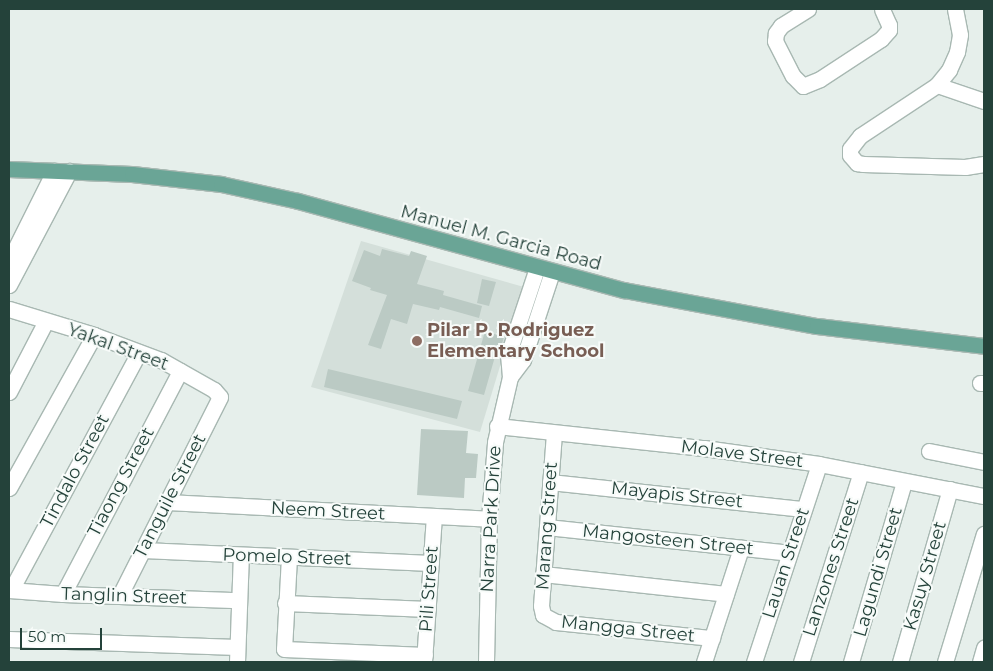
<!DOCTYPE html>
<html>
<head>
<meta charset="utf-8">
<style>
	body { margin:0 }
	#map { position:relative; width:993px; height:671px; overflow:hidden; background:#e6efeb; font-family:Montserrat,sans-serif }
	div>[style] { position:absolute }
	.built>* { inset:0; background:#d4dfda }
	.building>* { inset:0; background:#bbcac4 }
	.roads { filter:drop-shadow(1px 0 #a8b8b2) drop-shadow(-1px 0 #a8b8b2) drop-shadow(0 1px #a8b8b2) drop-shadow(0 -1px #a8b8b2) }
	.minor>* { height:15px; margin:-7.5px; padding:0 7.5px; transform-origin:7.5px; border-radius:7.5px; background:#fff }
	.major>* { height:15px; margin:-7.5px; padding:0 7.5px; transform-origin:7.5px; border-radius:7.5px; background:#6aa596 }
	.dots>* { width:14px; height:14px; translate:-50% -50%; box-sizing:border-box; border:2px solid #f7fbf9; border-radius:50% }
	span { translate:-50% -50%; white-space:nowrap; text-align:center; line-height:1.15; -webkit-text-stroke:4px #f7fbf9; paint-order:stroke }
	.street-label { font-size:18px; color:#24423a }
	.education-label { font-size:18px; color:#785e54; font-weight:700 }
	.left { translate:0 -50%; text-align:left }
	.frame { position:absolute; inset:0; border:10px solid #24423a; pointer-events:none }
	.scale { position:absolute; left:20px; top:628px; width:82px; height:22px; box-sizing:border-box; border:2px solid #24423a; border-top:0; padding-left:6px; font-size:15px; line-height:18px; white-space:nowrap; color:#24423a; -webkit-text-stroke:4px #f7fbf9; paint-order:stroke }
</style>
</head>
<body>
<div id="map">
	<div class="built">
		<i style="clip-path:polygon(361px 241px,524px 287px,480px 432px,311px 387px)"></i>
	</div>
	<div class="building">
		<i style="clip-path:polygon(382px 249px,409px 256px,411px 251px,427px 256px,417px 284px,444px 291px,443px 295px,482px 306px,479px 318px,440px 307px,439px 310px,413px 304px,407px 324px,391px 319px,381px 349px,368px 345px,387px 295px,370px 290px,371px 288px,352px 281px,364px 250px,380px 256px)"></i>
		<i style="clip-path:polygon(482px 279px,496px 282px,489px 306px,477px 303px)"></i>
		<i style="clip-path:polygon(485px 331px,504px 337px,499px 353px,496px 353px,484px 395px,468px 391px)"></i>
		<i style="clip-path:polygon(328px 369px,462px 401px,457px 419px,324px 387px)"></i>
		<i style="clip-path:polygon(421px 429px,468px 431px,466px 453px,478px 454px,476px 478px,465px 478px,464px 498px,417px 495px)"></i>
	</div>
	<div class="roads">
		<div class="minor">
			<i style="left:808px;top:9px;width:32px;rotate:148deg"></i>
			<i style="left:781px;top:26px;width:9px;rotate:126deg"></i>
			<i style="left:776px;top:33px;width:8px;rotate:97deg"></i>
			<i style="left:775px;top:41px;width:39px;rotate:63deg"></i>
			<i style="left:793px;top:76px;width:14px;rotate:45deg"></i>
			<i style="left:803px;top:86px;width:18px;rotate:-22deg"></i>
			<i style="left:820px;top:79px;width:73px;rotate:-33.3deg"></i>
			<i style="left:881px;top:39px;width:12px;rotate:-48deg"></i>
			<i style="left:889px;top:30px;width:5px;rotate:-90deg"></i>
			<i style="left:889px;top:25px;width:17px;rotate:-114deg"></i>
			<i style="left:955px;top:9px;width:26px;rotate:79deg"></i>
			<i style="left:960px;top:35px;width:17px;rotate:100deg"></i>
			<i style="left:957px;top:52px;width:20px;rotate:114deg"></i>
			<i style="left:949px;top:70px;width:19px;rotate:129deg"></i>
			<i style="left:937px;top:85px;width:92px;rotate:146.5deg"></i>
			<i style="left:860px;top:136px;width:16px;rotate:128deg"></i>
			<i style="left:850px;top:149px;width:6px;rotate:90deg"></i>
			<i style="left:850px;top:155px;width:11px;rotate:49deg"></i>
			<i style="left:857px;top:163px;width:6px;rotate:9deg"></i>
			<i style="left:863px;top:164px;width:102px;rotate:1.7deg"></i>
			<i style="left:965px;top:167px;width:19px;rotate:-9deg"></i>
			<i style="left:937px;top:85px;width:50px;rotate:18.8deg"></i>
			<i style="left:9px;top:261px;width:101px;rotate:-63.4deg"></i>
			<i style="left:9px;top:285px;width:129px;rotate:-62.2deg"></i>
			<i style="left:9px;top:309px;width:89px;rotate:17deg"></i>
			<i style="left:94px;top:335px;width:72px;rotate:20.5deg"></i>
			<i style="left:161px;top:360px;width:61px;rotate:29.5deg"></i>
			<i style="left:214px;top:390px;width:9px;rotate:49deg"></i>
			<i style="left:220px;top:397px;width:222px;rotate:116.8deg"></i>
			<i style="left:510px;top:377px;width:21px;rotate:-53deg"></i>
			<i style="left:523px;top:360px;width:93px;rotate:-71.8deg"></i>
			<i style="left:980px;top:383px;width:4px"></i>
			<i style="left:9px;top:392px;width:80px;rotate:-62.5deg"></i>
			<i style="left:497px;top:426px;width:208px;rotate:6.1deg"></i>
			<i style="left:704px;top:448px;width:116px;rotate:7.9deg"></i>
			<i style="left:819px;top:464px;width:168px;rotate:11deg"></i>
			<i style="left:554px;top:433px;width:173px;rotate:94.3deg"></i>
			<i style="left:541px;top:606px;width:9px;rotate:77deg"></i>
			<i style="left:543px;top:615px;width:15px;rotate:28deg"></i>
			<i style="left:556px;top:622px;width:157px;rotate:5.9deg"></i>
			<i style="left:929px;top:451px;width:56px;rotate:11.3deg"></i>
			<i style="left:550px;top:482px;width:255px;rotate:6.1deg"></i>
			<i style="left:9px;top:488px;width:175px;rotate:-60.9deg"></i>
			<i style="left:167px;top:502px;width:322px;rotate:3deg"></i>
			<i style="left:547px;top:527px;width:243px;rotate:6.1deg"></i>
			<i style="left:143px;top:550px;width:288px;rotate:2.6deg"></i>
			<i style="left:289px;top:557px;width:92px;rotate:93.1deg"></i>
			<i style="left:284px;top:649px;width:141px;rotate:2.4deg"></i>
			<i style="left:543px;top:574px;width:184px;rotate:6.2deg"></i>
			<i style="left:9px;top:590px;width:54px;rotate:4.2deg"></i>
			<i style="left:63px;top:594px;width:176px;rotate:2deg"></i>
			<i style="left:11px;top:590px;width:270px;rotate:-61.7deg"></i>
			<i style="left:63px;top:594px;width:252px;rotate:-62.3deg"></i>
			<i style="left:285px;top:603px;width:143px;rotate:2.4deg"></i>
			<i style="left:9px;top:639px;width:228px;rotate:2deg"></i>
			<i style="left:237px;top:662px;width:107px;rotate:-87.9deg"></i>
			<i style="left:424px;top:662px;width:145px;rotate:-86.1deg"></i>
			<i style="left:486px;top:662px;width:143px;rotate:-88.8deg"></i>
			<i style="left:489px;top:519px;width:77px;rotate:-85.5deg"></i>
			<i style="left:495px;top:442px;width:67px;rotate:-77deg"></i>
			<i style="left:510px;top:377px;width:22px;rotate:-95deg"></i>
			<i style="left:508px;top:355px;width:92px;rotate:-71.6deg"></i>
			<i style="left:704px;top:662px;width:120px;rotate:-72deg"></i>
			<i style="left:754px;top:662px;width:208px;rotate:-71.8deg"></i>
			<i style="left:801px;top:662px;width:199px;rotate:-72.5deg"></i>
			<i style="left:851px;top:662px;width:188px;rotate:-73.6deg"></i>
			<i style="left:900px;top:662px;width:180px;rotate:-73.9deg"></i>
			<i style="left:945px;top:662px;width:134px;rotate:-73.1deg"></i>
			<i style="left:980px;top:662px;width:15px;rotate:-74deg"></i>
		</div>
		<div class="major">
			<i style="left:9px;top:169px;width:123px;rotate:2.3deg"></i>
			<i style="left:132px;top:174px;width:90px;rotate:6.4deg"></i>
			<i style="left:221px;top:184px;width:79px;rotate:12.4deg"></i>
			<i style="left:298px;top:201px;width:338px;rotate:15.3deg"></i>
			<i style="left:624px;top:290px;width:196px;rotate:10.6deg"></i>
			<i style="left:817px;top:326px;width:168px;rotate:6.8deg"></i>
		</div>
	</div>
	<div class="dots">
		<i style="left:417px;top:341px;background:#8d6e63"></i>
	</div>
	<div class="street-label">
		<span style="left:501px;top:238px;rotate:15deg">Manuel M. Garcia Road</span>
		<span style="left:118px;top:347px;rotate:20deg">Yakal Street</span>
		<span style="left:742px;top:454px;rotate:7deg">Molave Street</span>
		<span style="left:75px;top:471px;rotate:-62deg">Tindalo Street</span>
		<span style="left:121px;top:482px;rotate:-62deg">Tiaong Street</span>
		<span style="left:677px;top:495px;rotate:6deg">Mayapis Street</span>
		<span style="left:170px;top:496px;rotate:-63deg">Tanguile Street</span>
		<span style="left:328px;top:511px;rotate:3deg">Neem Street</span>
		<span style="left:491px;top:519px;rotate:-87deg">Narra Park Drive</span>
		<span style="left:547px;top:526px;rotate:-86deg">Marang Street</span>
		<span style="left:668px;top:540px;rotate:6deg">Mangosteen Street</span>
		<span style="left:287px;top:557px;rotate:2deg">Pomelo Street</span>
		<span style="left:786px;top:563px;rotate:-72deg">Lauan Street</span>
		<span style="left:831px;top:567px;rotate:-72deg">Lanzones Street</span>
		<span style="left:878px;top:572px;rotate:-74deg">Lagundi Street</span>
		<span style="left:925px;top:576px;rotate:-74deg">Kasuy Street</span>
		<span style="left:429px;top:589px;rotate:-86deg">Pili Street</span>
		<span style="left:124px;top:596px;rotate:2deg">Tanglin Street</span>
		<span style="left:628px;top:629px;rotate:6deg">Mangga Street</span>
	</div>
	<div class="education-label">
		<span class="left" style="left:427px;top:341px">Pilar P. Rodriguez<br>Elementary School</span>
	</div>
	<div class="frame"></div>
	<div class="scale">50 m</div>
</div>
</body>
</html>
